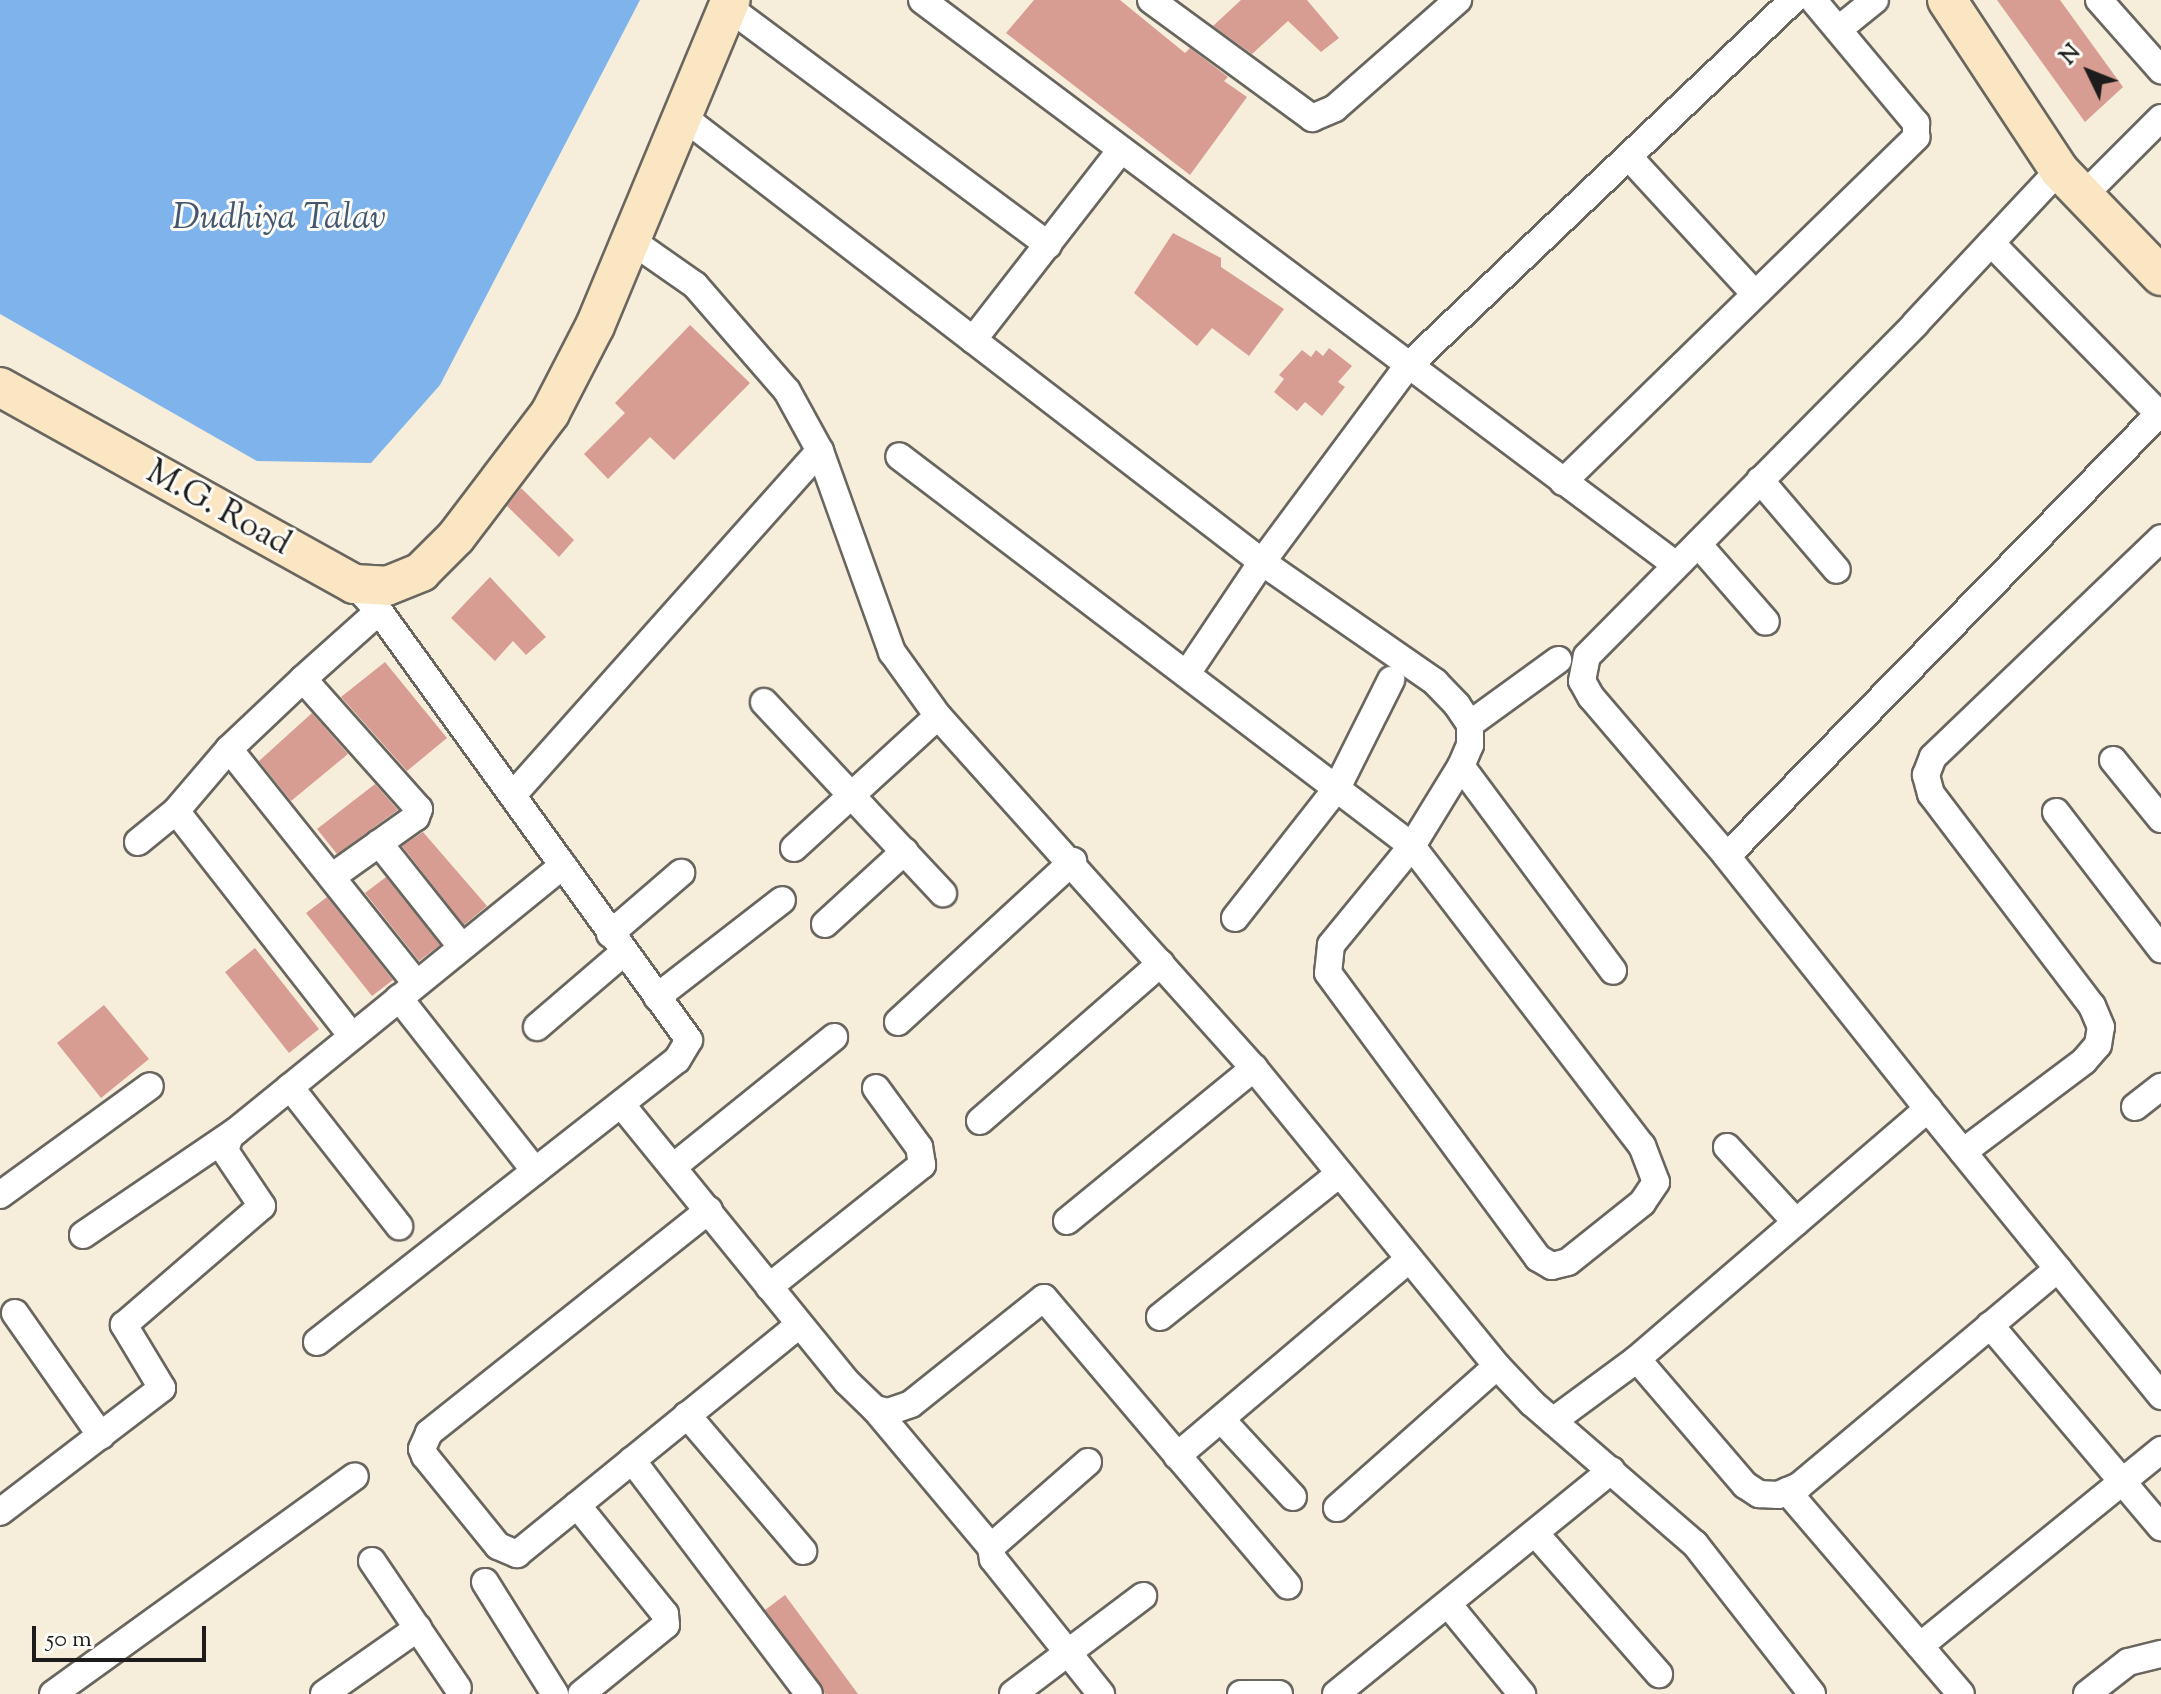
<!DOCTYPE html>
<html>
<head>
<meta charset="utf-8">
<style>
	body { margin:0 }
	#map { position:relative; width:2161px; height:1694px; overflow:hidden; background:#f6eedb; font-family:"Sorts Mill Goudy",serif }
	div>[style] { position:absolute }
	.water>* { inset:0; background:#7eb3ec }
	.building>* { inset:0; background:#d89d92 }
	.roads { filter:drop-shadow(2px 0 #68665f) drop-shadow(-2px 0 #68665f) drop-shadow(0 2px #68665f) drop-shadow(0 -2px #68665f) }
	.street>* { height:26px; margin:-13px; padding:0 13px; transform-origin:13px; border-radius:13px; background:#fff }
	.secondary>* { height:38px; margin:-19px; padding:0 19px; transform-origin:19px; border-radius:19px; background:#fbe6c3 }
	span { translate:-50% -50%; white-space:nowrap; text-align:center; line-height:1.15; -webkit-text-stroke:6px #fdfcf7; paint-order:stroke }
	.street-label { font-size:34px; color:#1c1c1c }
	.water-label { font-size:36px; color:#43586f; font-style:italic }
	.north { position:absolute; left:2049px; top:32px; width:80px; height:80px; -webkit-text-stroke:6px #fdfcf7; paint-order:stroke; rotate:313deg; font-size:22px; font-weight:700; line-height:32px; text-align:center; color:#1c1c1c }
	.north::after { content:''; display:block; margin:auto; width:28px; height:36px; background:#1c1c1c; clip-path:polygon(50% 0,100% 100%,50% 72%,0 100%) }
	.scale { position:absolute; left:32px; top:1626px; width:174px; height:36px; box-sizing:border-box; border:4px solid #1c1c1c; border-top:0; padding-left:10px; font-size:24px; line-height:28px; white-space:nowrap; color:#1c1c1c; -webkit-text-stroke:6px #fdfcf7; paint-order:stroke }
</style>
</head>
<body>
<div id="map">
	<div class="water">
		<i style="clip-path:polygon(0 0,640px 0,440px 385px,371px 463px,257px 461px,0 314px)"></i>
	</div>
	<div class="building">
		<i style="clip-path:polygon(1034px 0,1120px 0,1185px 53px,1190px 48px,1228px 77px,1224px 81px,1247px 97px,1190px 175px,1006px 33px)"></i>
		<i style="clip-path:polygon(1241px 0,1307px 0,1339px 38px,1321px 52px,1288px 21px,1252px 54px,1213px 26px)"></i>
		<i style="clip-path:polygon(1997px 0,2060px 0,2123px 87px,2085px 122px)"></i>
		<i style="clip-path:polygon(1173px 233px,1221px 258px,1221px 267px,1284px 309px,1249px 356px,1212px 328px,1197px 346px,1134px 293px)"></i>
		<i style="clip-path:polygon(690px 325px,750px 383px,674px 460px,650px 437px,608px 479px,584px 454px,625px 413px,615px 403px)"></i>
		<i style="clip-path:polygon(1329px 348px,1352px 366px,1338px 382px,1345px 387px,1322px 416px,1305px 402px,1297px 411px,1274px 392px,1284px 379px,1279px 375px,1302px 350px,1311px 357px,1316px 350px,1323px 356px)"></i>
		<i style="clip-path:polygon(521px 488px,574px 540px,559px 557px,507px 506px)"></i>
		<i style="clip-path:polygon(490px 577px,546px 637px,526px 655px,513px 641px,495px 661px,451px 618px)"></i>
		<i style="clip-path:polygon(385px 662px,447px 738px,407px 771px,341px 697px)"></i>
		<i style="clip-path:polygon(312px 713px,348px 754px,291px 801px,259px 761px)"></i>
		<i style="clip-path:polygon(375px 784px,398px 810px,337px 854px,317px 829px)"></i>
		<i style="clip-path:polygon(423px 832px,487px 906px,464px 925px,402px 846px)"></i>
		<i style="clip-path:polygon(386px 877px,440px 945px,419px 961px,365px 893px)"></i>
		<i style="clip-path:polygon(327px 897px,393px 980px,372px 996px,306px 913px)"></i>
		<i style="clip-path:polygon(255px 948px,319px 1029px,289px 1053px,225px 972px)"></i>
		<i style="clip-path:polygon(104px 1005px,149px 1059px,101px 1098px,57px 1043px)"></i>
		<i style="clip-path:polygon(785px 1595px,858px 1694px,825px 1694px,765px 1610px)"></i>
	</div>
	<div class="roads">
		<div class="street">
			<i style="left:922px;top:0;width:942px;rotate:36.85deg"></i>
			<i style="left:1151px;top:0;width:200px;rotate:36.2deg"></i>
			<i style="left:1312px;top:118px;width:25px;rotate:-23deg"></i>
			<i style="left:1335px;top:108px;width:164px;rotate:-41.3deg"></i>
			<i style="left:2099px;top:0;width:94px;rotate:48.5deg"></i>
			<i style="left:728px;top:7px;width:399px;rotate:36.6deg"></i>
			<i style="left:1839px;top:29px;width:46px;rotate:-38.9deg"></i>
			<i style="left:682px;top:116px;width:732px;rotate:37.56deg"></i>
			<i style="left:1262px;top:562px;width:211px;rotate:34.7deg"></i>
			<i style="left:1435px;top:682px;width:32px;rotate:46deg"></i>
			<i style="left:1457px;top:705px;width:23px;rotate:56deg"></i>
			<i style="left:1470px;top:724px;width:21px;rotate:90deg"></i>
			<i style="left:1470px;top:745px;width:23px;rotate:113deg"></i>
			<i style="left:1461px;top:766px;width:94px;rotate:121.5deg"></i>
			<i style="left:1412px;top:846px;width:128px;rotate:129.3deg"></i>
			<i style="left:1331px;top:945px;width:28px;rotate:96deg"></i>
			<i style="left:1328px;top:973px;width:354px;rotate:53.6deg"></i>
			<i style="left:1538px;top:1258px;width:16px;rotate:30deg"></i>
			<i style="left:1552px;top:1266px;width:16px;rotate:-14deg"></i>
			<i style="left:1568px;top:1262px;width:95px;rotate:-38.6deg"></i>
			<i style="left:1642px;top:1203px;width:25px;rotate:-56deg"></i>
			<i style="left:1656px;top:1182px;width:39px;rotate:-111deg"></i>
			<i style="left:1642px;top:1146px;width:378px;rotate:-127.5deg"></i>
			<i style="left:1412px;top:846px;width:644px;rotate:-142.76deg"></i>
			<i style="left:1629px;top:157px;width:186px;rotate:47.4deg"></i>
			<i style="left:2084px;top:195px;width:109px;rotate:-45deg"></i>
			<i style="left:632px;top:241px;width:77px;rotate:34.9deg"></i>
			<i style="left:695px;top:285px;width:140px;rotate:49deg"></i>
			<i style="left:787px;top:391px;width:68px;rotate:61.2deg"></i>
			<i style="left:820px;top:451px;width:214px;rotate:70.3deg"></i>
			<i style="left:892px;top:652px;width:79px;rotate:54.3deg"></i>
			<i style="left:938px;top:716px;width:473px;rotate:48.1deg"></i>
			<i style="left:1254px;top:1068px;width:385px;rotate:50.8deg"></i>
			<i style="left:1497px;top:1366px;width:51px;rotate:46.6deg"></i>
			<i style="left:1532px;top:1403px;width:216px;rotate:40.9deg"></i>
			<i style="left:1695px;top:1544px;width:190px;rotate:52deg"></i>
			<i style="left:1991px;top:243px;width:243px;rotate:45.5deg"></i>
			<i style="left:973px;top:340px;width:241px;rotate:-52.1deg"></i>
			<i style="left:1760px;top:480px;width:118px;rotate:49.5deg"></i>
			<i style="left:1563px;top:482px;width:494px;rotate:-44.3deg"></i>
			<i style="left:1916px;top:137px;width:14px;rotate:-90deg"></i>
			<i style="left:1916px;top:123px;width:160px;rotate:-129.9deg"></i>
			<i style="left:1698px;top:544px;width:103px;rotate:48.9deg"></i>
			<i style="left:1188px;top:672px;width:133px;rotate:-56.1deg"></i>
			<i style="left:1262px;top:562px;width:243px;rotate:-53.4deg"></i>
			<i style="left:1407px;top:367px;width:533px;rotate:-43.55deg"></i>
			<i style="left:303px;top:679px;width:174px;rotate:48.3deg"></i>
			<i style="left:419px;top:809px;width:9px;rotate:111deg"></i>
			<i style="left:416px;top:817px;width:102px;rotate:144.6deg"></i>
			<i style="left:764px;top:702px;width:262px;rotate:46.9deg"></i>
			<i style="left:1470px;top:724px;width:109px;rotate:-36deg"></i>
			<i style="left:229px;top:749px;width:300px;rotate:51.4deg"></i>
			<i style="left:2113px;top:760px;width:76px;rotate:50.9deg"></i>
			<i style="left:1461px;top:766px;width:255px;rotate:53.4deg"></i>
			<i style="left:513px;top:795px;width:461px;rotate:-48.3deg"></i>
			<i style="left:176px;top:811px;width:286px;rotate:52deg"></i>
			<i style="left:2056px;top:812px;width:173px;rotate:52.5deg"></i>
			<i style="left:138px;top:842px;width:49px;rotate:-39.2deg"></i>
			<i style="left:176px;top:811px;width:82px;rotate:-49.5deg"></i>
			<i style="left:229px;top:749px;width:102px;rotate:-43.4deg"></i>
			<i style="left:303px;top:679px;width:102px;rotate:-41.8deg"></i>
			<i style="left:379px;top:843px;width:132px;rotate:51.5deg"></i>
			<i style="left:794px;top:848px;width:195px;rotate:-42.5deg"></i>
			<i style="left:1727px;top:856px;width:618px;rotate:-45.66deg"></i>
			<i style="left:1235px;top:918px;width:165px;rotate:-51.9deg"></i>
			<i style="left:1337px;top:788px;width:121px;rotate:-63.4deg"></i>
			<i style="left:825px;top:924px;width:108px;rotate:-42.4deg"></i>
			<i style="left:610px;top:934px;width:94px;rotate:-40.7deg"></i>
			<i style="left:657px;top:997px;width:158px;rotate:-37.8deg"></i>
			<i style="left:399px;top:998px;width:220px;rotate:51.8deg"></i>
			<i style="left:898px;top:1022px;width:238px;rotate:-42.6deg"></i>
			<i style="left:537px;top:1027px;width:113px;rotate:-40.7deg"></i>
			<i style="left:290px;top:1087px;width:177px;rotate:51.9deg"></i>
			<i style="left:621px;top:1104px;width:358px;rotate:50.9deg"></i>
			<i style="left:847px;top:1382px;width:39px;rotate:44deg"></i>
			<i style="left:875px;top:1409px;width:13px;rotate:13deg"></i>
			<i style="left:888px;top:1412px;width:24px;rotate:-19deg"></i>
			<i style="left:911px;top:1404px;width:170px;rotate:-38.6deg"></i>
			<i style="left:1044px;top:1298px;width:377px;rotate:49.7deg"></i>
			<i style="left:2135px;top:1107px;width:33px;rotate:-38deg"></i>
			<i style="left:1928px;top:1109px;width:370px;rotate:50.9deg"></i>
			<i style="left:980px;top:1121px;width:240px;rotate:-41.1deg"></i>
			<i style="left:1727px;top:1147px;width:102px;rotate:47.4deg"></i>
			<i style="left:1963px;top:1152px;width:151px;rotate:-36.9deg"></i>
			<i style="left:2084px;top:1061px;width:21px;rotate:-49deg"></i>
			<i style="left:2098px;top:1045px;width:18px;rotate:-81deg"></i>
			<i style="left:2101px;top:1027px;width:23px;rotate:-113deg"></i>
			<i style="left:2092px;top:1006px;width:266px;rotate:-127.2deg"></i>
			<i style="left:1931px;top:794px;width:20px;rotate:-105deg"></i>
			<i style="left:1926px;top:775px;width:19px;rotate:-69deg"></i>
			<i style="left:1933px;top:757px;width:316px;rotate:-43.8deg"></i>
			<i style="left:673px;top:1167px;width:207px;rotate:-38.9deg"></i>
			<i style="left:0;top:1195px;width:185px;rotate:-36deg"></i>
			<i style="left:709px;top:1210px;width:358px;rotate:141.5deg"></i>
			<i style="left:429px;top:1433px;width:17px;rotate:114deg"></i>
			<i style="left:422px;top:1449px;width:8px;rotate:67deg"></i>
			<i style="left:425px;top:1456px;width:116px;rotate:51deg"></i>
			<i style="left:498px;top:1546px;width:21px;rotate:23deg"></i>
			<i style="left:517px;top:1554px;width:363px;rotate:-39.1deg"></i>
			<i style="left:1067px;top:1221px;width:242px;rotate:-39.3deg"></i>
			<i style="left:83px;top:1235px;width:185px;rotate:-34.2deg"></i>
			<i style="left:769px;top:1287px;width:196px;rotate:-38.6deg"></i>
			<i style="left:922px;top:1165px;width:18px;rotate:-99deg"></i>
			<i style="left:919px;top:1147px;width:73px;rotate:-126.1deg"></i>
			<i style="left:15px;top:1313px;width:150px;rotate:55deg"></i>
			<i style="left:1160px;top:1317px;width:228px;rotate:-38.6deg"></i>
			<i style="left:1990px;top:1325px;width:265px;rotate:49.8deg"></i>
			<i style="left:317px;top:1342px;width:457px;rotate:-38.1deg"></i>
			<i style="left:677px;top:1060px;width:23px;rotate:-59deg"></i>
			<i style="left:689px;top:1040px;width:529px;rotate:-125.85deg"></i>
			<i style="left:379px;top:611px;width:37px;rotate:-133deg"></i>
			<i style="left:1637px;top:1359px;width:166px;rotate:49.4deg"></i>
			<i style="left:1745px;top:1485px;width:17px;rotate:33deg"></i>
			<i style="left:1759px;top:1494px;width:19px;rotate:3deg"></i>
			<i style="left:1778px;top:1495px;width:23px;rotate:-23deg"></i>
			<i style="left:1799px;top:1486px;width:338px;rotate:-40deg"></i>
			<i style="left:875px;top:1409px;width:180px;rotate:50deg"></i>
			<i style="left:687px;top:1415px;width:179px;rotate:49.5deg"></i>
			<i style="left:1221px;top:1419px;width:106px;rotate:47.3deg"></i>
			<i style="left:1553px;top:1421px;width:104px;rotate:-36.4deg"></i>
			<i style="left:1637px;top:1359px;width:384px;rotate:-40.7deg"></i>
			<i style="left:1928px;top:1109px;width:323px;rotate:-128.5deg"></i>
			<i style="left:1727px;top:856px;width:209px;rotate:-130.5deg"></i>
			<i style="left:1591px;top:697px;width:18px;rotate:-119deg"></i>
			<i style="left:1582px;top:681px;width:25px;rotate:-79deg"></i>
			<i style="left:1587px;top:656px;width:467px;rotate:-45.3deg"></i>
			<i style="left:1915px;top:324px;width:211px;rotate:-46.9deg"></i>
			<i style="left:1177px;top:1456px;width:303px;rotate:-40.3deg"></i>
			<i style="left:632px;top:1460px;width:293px;rotate:52.9deg"></i>
			<i style="left:1088px;top:1462px;width:129px;rotate:138.8deg"></i>
			<i style="left:991px;top:1547px;width:12px;rotate:81deg"></i>
			<i style="left:993px;top:1559px;width:173px;rotate:51.3deg"></i>
			<i style="left:1787px;top:1491px;width:267px;rotate:49.4deg"></i>
			<i style="left:577px;top:1505px;width:140px;rotate:51.1deg"></i>
			<i style="left:665px;top:1614px;width:11px;rotate:85deg"></i>
			<i style="left:666px;top:1625px;width:109px;rotate:140.9deg"></i>
			<i style="left:1337px;top:1508px;width:214px;rotate:-41.6deg"></i>
			<i style="left:0;top:1512px;width:204px;rotate:-37.4deg"></i>
			<i style="left:162px;top:1388px;width:74px;rotate:-121.1deg"></i>
			<i style="left:124px;top:1325px;width:182px;rotate:-40.8deg"></i>
			<i style="left:262px;top:1206px;width:66px;rotate:-123.9deg"></i>
			<i style="left:225px;top:1151px;width:16px;rotate:-72deg"></i>
			<i style="left:230px;top:1136px;width:429px;rotate:-39.1deg"></i>
			<i style="left:1535px;top:1533px;width:188px;rotate:48.7deg"></i>
			<i style="left:372px;top:1561px;width:153px;rotate:55.9deg"></i>
			<i style="left:485px;top:1582px;width:132px;rotate:58deg"></i>
			<i style="left:1448px;top:1604px;width:117px;rotate:50.6deg"></i>
			<i style="left:1920px;top:1646px;width:311px;rotate:-39.1deg"></i>
			<i style="left:53px;top:1694px;width:372px;rotate:-35.8deg"></i>
			<i style="left:324px;top:1694px;width:115px;rotate:-35.1deg"></i>
			<i style="left:1013px;top:1694px;width:163px;rotate:-37deg"></i>
			<i style="left:1241px;top:1694px;width:38px"></i>
			<i style="left:1336px;top:1694px;width:355px;rotate:-39.1deg"></i>
			<i style="left:2087px;top:1694px;width:52px;rotate:-38deg"></i>
			<i style="left:2128px;top:1662px;width:34px;rotate:-14deg"></i>
		</div>
		<div class="secondary">
			<i style="left:1947px;top:0;width:204px;rotate:56.6deg"></i>
			<i style="left:2059px;top:170px;width:147px;rotate:46.1deg"></i>
			<i style="left:0;top:387px;width:405px;rotate:29.1deg"></i>
			<i style="left:354px;top:584px;width:33px;rotate:3deg"></i>
			<i style="left:387px;top:586px;width:37px;rotate:-22deg"></i>
			<i style="left:421px;top:572px;width:49px;rotate:-45deg"></i>
			<i style="left:456px;top:537px;width:156px;rotate:-52.8deg"></i>
			<i style="left:550px;top:413px;width:98px;rotate:-62.7deg"></i>
			<i style="left:595px;top:326px;width:353px;rotate:-67.4deg"></i>
		</div>
	</div>
	<div class="street-label">
		<span style="left:218px;top:509px;rotate:29deg">M.G. Road</span>
	</div>
	<div class="water-label">
		<span style="left:279px;top:220px">Dudhiya Talav</span>
	</div>
	<div class="north">N</div>
	<div class="scale">50 m</div>
</div>
</body>
</html>
